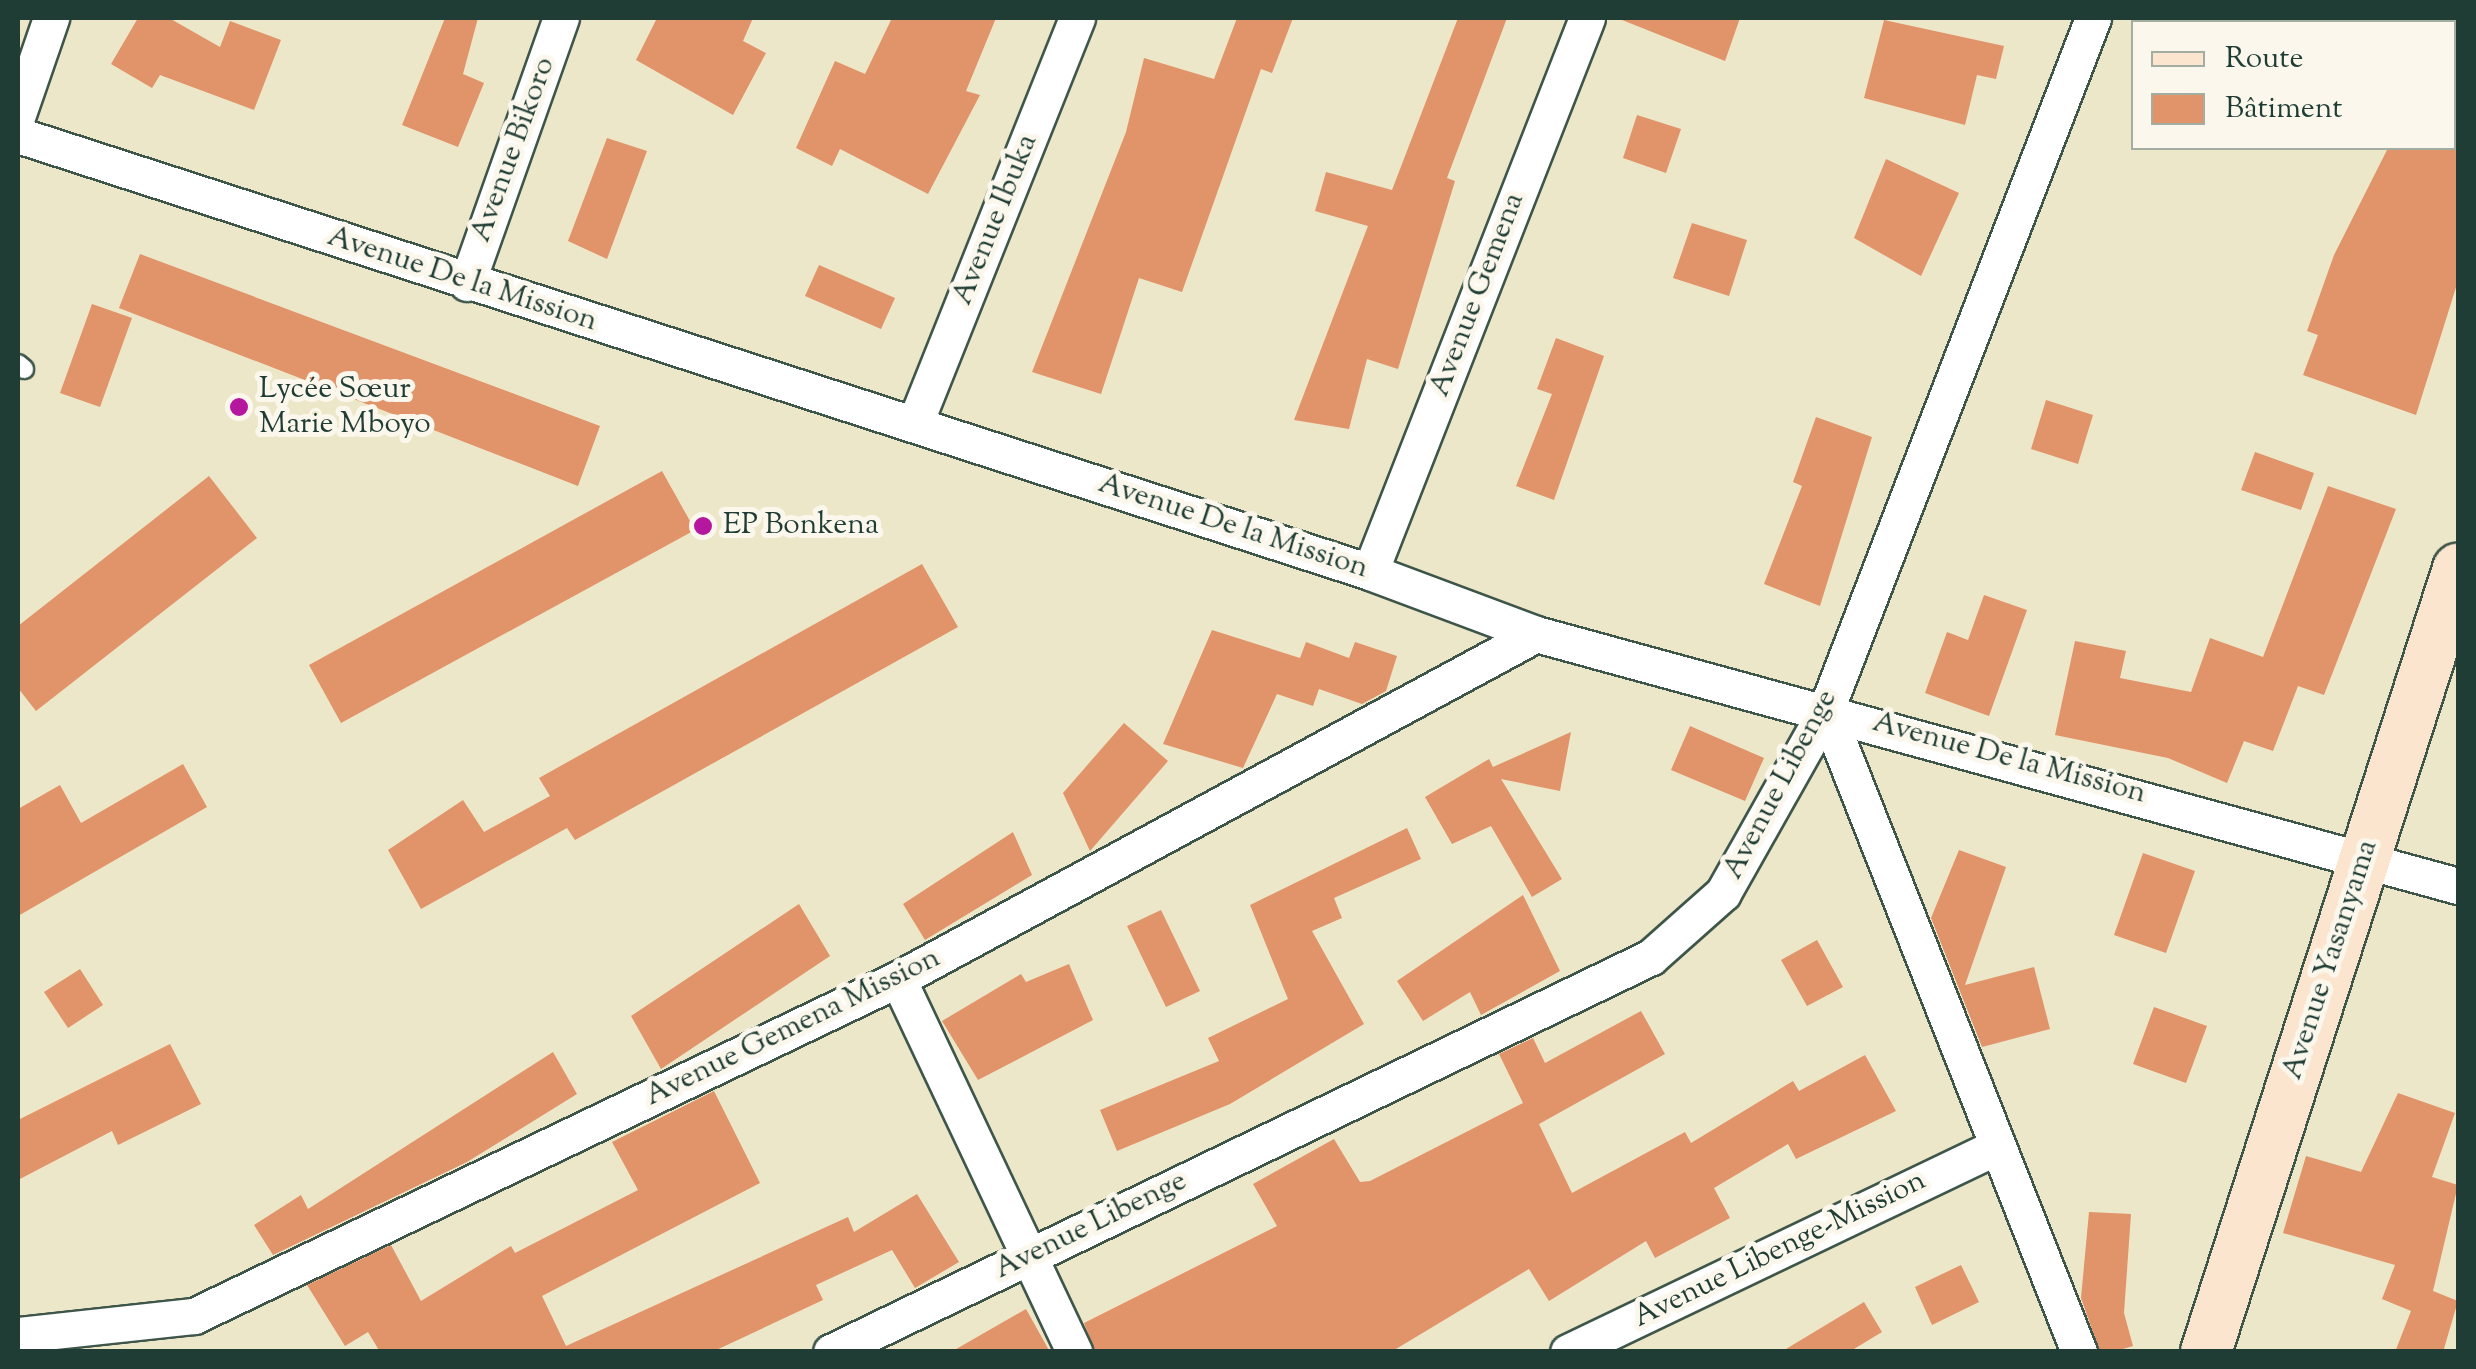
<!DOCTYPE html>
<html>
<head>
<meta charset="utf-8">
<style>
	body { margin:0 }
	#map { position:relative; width:2476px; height:1369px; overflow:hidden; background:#ede7c9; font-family:"Sorts Mill Goudy",serif }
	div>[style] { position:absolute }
	.building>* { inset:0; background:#e19369 }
	.roads { filter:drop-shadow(2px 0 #3e564a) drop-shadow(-2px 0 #3e564a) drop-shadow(0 2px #3e564a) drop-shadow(0 -2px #3e564a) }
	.lane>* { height:18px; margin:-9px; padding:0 9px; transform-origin:9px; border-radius:9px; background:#fff }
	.street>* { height:35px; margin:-17.5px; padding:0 17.5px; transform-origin:17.5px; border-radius:17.5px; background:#fff }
	.secondary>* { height:50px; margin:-25px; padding:0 25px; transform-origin:25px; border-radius:25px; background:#fbe5cf }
	.dots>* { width:28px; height:28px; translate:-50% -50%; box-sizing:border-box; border:5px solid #fbf7ec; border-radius:50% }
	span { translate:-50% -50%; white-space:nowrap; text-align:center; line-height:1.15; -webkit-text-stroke:10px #fbf7ec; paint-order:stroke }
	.street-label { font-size:30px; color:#1f3d34 }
	.poi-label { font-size:30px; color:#1f3d34 }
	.left { translate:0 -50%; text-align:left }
	.frame { position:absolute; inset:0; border:20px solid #1f3d34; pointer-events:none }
	.legend { position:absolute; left:2131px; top:20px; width:325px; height:130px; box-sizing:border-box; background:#fbf7ec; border:2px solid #a3ada2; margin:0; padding:12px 18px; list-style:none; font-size:30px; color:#1f3d34 }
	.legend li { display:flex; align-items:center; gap:20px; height:50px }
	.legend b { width:50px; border:2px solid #a3ada2 }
</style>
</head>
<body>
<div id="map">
	<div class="building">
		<i style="clip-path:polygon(138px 18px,169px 18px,220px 47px,230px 21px,281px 40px,254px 110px,160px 75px,152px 88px,111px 64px)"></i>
		<i style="clip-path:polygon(445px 18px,478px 18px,463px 74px,484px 83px,458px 147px,402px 125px)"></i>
		<i style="clip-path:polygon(657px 18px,753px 18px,743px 41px,766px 53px,733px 115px,636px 60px)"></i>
		<i style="clip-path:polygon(892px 18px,996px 18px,966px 91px,980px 95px,928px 194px,840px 149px,832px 166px,796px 148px,835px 61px,865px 74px)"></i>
		<i style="clip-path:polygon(1237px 18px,1293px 18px,1272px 73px,1261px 69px,1182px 292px,1139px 278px,1101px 394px,1032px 372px,1126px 132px,1144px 58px,1214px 79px)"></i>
		<i style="clip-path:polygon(1458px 18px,1507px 18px,1447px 178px,1455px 181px,1398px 369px,1367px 359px,1349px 429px,1294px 420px,1368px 226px,1315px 211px,1326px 172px,1392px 190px)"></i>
		<i style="clip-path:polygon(1617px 18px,1740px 18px,1725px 61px)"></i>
		<i style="clip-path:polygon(1884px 20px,2004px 46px,1996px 79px,1977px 75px,1965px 125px,1864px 98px)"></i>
		<i style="clip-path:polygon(1637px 115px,1681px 129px,1666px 173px,1623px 158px)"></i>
		<i style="clip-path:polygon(607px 138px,647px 151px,607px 259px,568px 241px)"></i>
		<i style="clip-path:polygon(2388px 148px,2458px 148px,2458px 281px,2416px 415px,2303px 375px,2318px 335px,2307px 331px,2334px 255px)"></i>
		<i style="clip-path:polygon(1886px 159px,1959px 193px,1921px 276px,1854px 238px)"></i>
		<i style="clip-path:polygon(1692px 223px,1747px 240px,1729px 296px,1673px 278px)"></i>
		<i style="clip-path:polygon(140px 254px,600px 426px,578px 486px,119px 308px)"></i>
		<i style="clip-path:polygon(819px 265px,895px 298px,881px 329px,805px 296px)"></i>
		<i style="clip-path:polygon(92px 304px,132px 318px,100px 407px,60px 393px)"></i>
		<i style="clip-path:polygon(1556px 338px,1604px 356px,1554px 500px,1516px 486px,1552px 394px,1537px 389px)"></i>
		<i style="clip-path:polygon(2046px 400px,2093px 415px,2078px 464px,2031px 449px)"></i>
		<i style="clip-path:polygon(1816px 417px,1872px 437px,1820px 606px,1764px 584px,1802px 486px,1793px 482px)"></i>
		<i style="clip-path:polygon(2255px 452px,2314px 473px,2301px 510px,2241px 490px)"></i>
		<i style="clip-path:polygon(662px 471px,695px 530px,341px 723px,309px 665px)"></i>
		<i style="clip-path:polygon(209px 476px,257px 538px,36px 711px,18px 688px,18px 626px)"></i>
		<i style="clip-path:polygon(2328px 486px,2396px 509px,2324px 695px,2298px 686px,2273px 751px,2244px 741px,2227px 783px,2168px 758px,2055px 735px,2075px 641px,2126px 651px,2120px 678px,2191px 692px,2210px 638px,2263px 657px)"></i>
		<i style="clip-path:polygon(922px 564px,958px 627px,575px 840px,567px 828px,421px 909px,388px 850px,463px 800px,484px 832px,550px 796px,539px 778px)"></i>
		<i style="clip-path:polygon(1984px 595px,2027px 610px,1989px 716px,1925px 693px,1947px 632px,1968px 640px)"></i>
		<i style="clip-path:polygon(1212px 630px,1300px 658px,1306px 642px,1349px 658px,1355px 642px,1397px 656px,1386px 691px,1362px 704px,1319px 689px,1313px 706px,1277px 694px,1243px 768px,1163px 744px)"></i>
		<i style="clip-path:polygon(1124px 723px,1168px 761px,1090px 851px,1063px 793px)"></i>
		<i style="clip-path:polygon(1690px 726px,1764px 758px,1745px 801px,1671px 770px)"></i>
		<i style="clip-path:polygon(1571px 732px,1560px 791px,1501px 779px,1562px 879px,1532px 897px,1491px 826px,1452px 844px,1425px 797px,1489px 759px,1493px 767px)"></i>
		<i style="clip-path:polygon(183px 764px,207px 807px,18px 916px,18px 809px,60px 785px,81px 823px)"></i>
		<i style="clip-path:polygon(1407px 828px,1421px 859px,1334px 898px,1342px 918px,1312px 931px,1364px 1024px,1230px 1104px,1117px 1151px,1100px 1110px,1219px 1061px,1208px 1038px,1288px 999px,1250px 905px)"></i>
		<i style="clip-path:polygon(1013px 832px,1032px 875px,925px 940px,903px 904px)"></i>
		<i style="clip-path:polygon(1959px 850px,2006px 867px,1965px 985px,2034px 967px,2050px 1029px,1982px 1047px,1931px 918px)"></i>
		<i style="clip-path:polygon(2143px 853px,2195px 871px,2166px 953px,2114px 935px)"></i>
		<i style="clip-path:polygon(1523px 895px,1560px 971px,1481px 1015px,1470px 992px,1423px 1021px,1397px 981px)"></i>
		<i style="clip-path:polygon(799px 904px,830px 956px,661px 1069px,631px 1016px)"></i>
		<i style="clip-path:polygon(1161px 910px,1200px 991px,1166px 1007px,1127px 926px)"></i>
		<i style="clip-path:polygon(1817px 940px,1843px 987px,1807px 1006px,1781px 960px)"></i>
		<i style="clip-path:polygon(1069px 964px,1093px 1020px,978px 1080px,942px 1021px,1021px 974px,1026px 982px)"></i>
		<i style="clip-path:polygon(80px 969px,103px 1005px,68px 1028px,44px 992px)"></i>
		<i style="clip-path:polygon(2154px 1007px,2207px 1026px,2186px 1083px,2133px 1064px)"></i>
		<i style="clip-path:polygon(1641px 1011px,1665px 1054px,1539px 1124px,1572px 1193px,1685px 1132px,1691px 1143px,1793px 1081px,1799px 1091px,1865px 1055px,1896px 1111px,1796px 1159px,1788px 1144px,1714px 1188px,1730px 1218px,1655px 1258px,1646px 1241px,1549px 1301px,1529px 1269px,1391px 1352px,1095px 1352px,1084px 1323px,1277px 1226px,1253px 1184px,1334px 1139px,1360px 1182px,1370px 1181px,1523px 1103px,1499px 1054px,1533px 1038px,1545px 1063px)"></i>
		<i style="clip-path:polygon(170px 1044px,201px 1104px,118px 1145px,112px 1131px,18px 1180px,18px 1120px)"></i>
		<i style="clip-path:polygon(553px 1052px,577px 1094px,467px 1162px,273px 1255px,254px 1225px,301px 1195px,308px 1209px)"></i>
		<i style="clip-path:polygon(714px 1091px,760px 1183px,542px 1296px,566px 1346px,848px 1217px,854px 1232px,917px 1194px,959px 1262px,915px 1288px,892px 1250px,816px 1285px,823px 1300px,712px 1352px,380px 1352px,368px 1332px,345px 1346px,307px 1285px,391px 1245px,421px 1301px,511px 1246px,515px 1253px,638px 1190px,612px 1142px)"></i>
		<i style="clip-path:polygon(2398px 1093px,2455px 1113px,2432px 1177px,2458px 1185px,2433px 1291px,2458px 1301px,2443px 1352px,2395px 1352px,2411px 1311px,2382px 1299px,2395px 1265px,2283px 1233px,2306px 1156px,2361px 1172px)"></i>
		<i style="clip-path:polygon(2089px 1212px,2131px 1214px,2124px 1313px,2133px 1346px,2113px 1352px,2100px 1352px,2081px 1298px)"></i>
		<i style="clip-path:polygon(1961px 1265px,1979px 1302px,1932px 1325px,1915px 1287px)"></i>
		<i style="clip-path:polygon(1864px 1302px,1882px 1332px,1849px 1352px,1781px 1352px)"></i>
		<i style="clip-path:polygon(1026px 1309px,1050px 1352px,951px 1352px)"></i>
	</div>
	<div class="roads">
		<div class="lane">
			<i style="left:18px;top:364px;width:8px;rotate:40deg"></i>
		</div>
		<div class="street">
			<i style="left:18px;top:114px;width:102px;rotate:-71deg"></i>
			<i style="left:18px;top:135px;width:1421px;rotate:17.91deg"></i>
			<i style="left:1370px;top:572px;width:177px;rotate:20.5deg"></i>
			<i style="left:1536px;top:634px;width:956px;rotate:15.29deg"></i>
			<i style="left:467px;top:283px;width:281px;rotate:-70.5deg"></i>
			<i style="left:915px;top:423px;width:436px;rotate:-68.2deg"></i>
			<i style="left:1370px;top:572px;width:595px;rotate:-68.61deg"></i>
			<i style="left:1826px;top:710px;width:690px;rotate:68.49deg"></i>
			<i style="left:898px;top:979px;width:412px;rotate:64.7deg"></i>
			<i style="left:18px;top:1335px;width:177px;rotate:-6.2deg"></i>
			<i style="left:194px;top:1316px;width:781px;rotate:-25.58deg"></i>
			<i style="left:898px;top:979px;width:725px;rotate:-28.4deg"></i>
			<i style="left:831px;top:1352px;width:910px;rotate:-25.72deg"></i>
			<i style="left:1651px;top:957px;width:96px;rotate:-41.6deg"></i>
			<i style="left:1723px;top:893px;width:210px;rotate:-60.6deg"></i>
			<i style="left:1826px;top:710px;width:742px;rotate:-68.9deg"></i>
			<i style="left:1568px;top:1352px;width:470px;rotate:-25.6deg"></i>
		</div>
		<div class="secondary">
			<i style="left:2206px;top:1352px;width:823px;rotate:-72.16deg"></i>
		</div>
	</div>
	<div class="dots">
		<i style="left:239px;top:407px;background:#b5179e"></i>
		<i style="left:703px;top:526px;background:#b5179e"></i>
	</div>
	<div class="street-label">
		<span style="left:514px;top:150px;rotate:-70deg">Avenue Bikoro</span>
		<span style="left:996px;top:220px;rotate:-68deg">Avenue Ibuka</span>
		<span style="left:462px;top:280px;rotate:18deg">Avenue De la Mission</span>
		<span style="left:1478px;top:295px;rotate:-69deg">Avenue Gemena</span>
		<span style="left:1233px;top:527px;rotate:18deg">Avenue De la Mission</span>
		<span style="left:2009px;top:759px;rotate:15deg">Avenue De la Mission</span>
		<span style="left:1781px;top:785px;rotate:-62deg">Avenue Libenge</span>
		<span style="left:2331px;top:960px;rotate:-72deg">Avenue Yasanyama</span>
		<span style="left:793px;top:1028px;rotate:-26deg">Avenue Gemena Mission</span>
		<span style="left:1091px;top:1226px;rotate:-26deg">Avenue Libenge</span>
		<span style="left:1780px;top:1250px;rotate:-26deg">Avenue Libenge-Mission</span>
	</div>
	<div class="poi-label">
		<span class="left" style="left:259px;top:407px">Lycée Sœur<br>Marie Mboyo</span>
		<span class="left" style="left:723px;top:526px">EP Bonkena</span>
	</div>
	<div class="frame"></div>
	<ul class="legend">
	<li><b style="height:12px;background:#fbe5cf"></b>Route</li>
	<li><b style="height:28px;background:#e19369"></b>Bâtiment</li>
	</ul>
</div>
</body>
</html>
